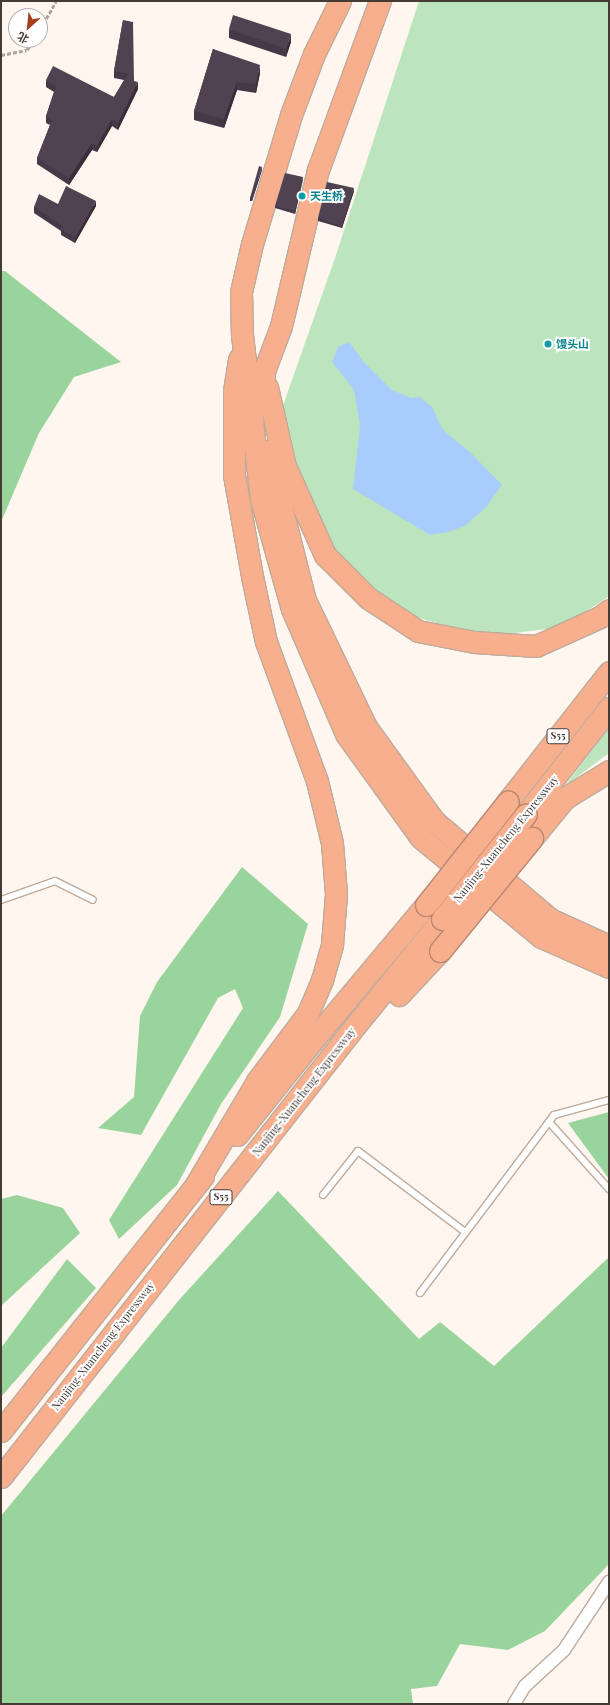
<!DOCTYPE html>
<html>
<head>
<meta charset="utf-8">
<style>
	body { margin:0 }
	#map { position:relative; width:610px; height:1705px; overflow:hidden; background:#fff6ef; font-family:"Playfair Display","Noto Sans SC",serif }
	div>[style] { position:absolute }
	.green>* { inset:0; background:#bce5be }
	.forest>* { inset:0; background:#99d49d }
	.water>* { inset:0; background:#a8ccfb }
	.path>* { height:2.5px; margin-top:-1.25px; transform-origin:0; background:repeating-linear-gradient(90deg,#ada49d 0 4px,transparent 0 6px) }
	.roads { filter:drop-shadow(1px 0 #bfab9b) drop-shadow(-1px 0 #bfab9b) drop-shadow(0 1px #bfab9b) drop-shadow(0 -1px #bfab9b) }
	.lane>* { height:6px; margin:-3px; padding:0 3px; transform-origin:3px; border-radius:3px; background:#fff }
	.street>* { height:12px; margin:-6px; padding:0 6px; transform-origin:6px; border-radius:6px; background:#fff }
	.highway>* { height:21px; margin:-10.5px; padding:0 10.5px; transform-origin:10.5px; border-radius:10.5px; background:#f8af8e }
	.bridges { filter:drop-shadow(1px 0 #b9866f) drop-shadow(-1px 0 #b9866f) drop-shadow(0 1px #b9866f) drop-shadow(0 -1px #b9866f) }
	.highway-bridge>* { height:21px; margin:-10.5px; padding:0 10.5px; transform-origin:10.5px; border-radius:10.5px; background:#f8af8e }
	.wall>* { inset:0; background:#463947 }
	.shaded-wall>* { inset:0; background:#392e39 }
	.building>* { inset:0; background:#514252 }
	.dots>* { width:11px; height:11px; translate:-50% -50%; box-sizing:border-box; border:2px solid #fff; border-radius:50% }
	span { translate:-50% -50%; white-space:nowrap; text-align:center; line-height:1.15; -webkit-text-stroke:4px #fff; paint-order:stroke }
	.shield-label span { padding:1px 3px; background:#fff; border:1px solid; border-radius:3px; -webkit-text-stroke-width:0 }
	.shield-label { font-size:10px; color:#443b35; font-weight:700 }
	.culture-label { font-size:11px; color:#0d838f; font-weight:700 }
	.left { translate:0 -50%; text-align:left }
	.street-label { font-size:11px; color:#443b35 }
	.frame { position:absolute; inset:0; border:2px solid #443b35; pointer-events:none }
	.north { position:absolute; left:8px; top:8px; width:40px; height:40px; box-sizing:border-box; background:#fff; border:1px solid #b4b1ae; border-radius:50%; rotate:207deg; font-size:11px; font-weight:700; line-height:16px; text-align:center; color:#443b35 }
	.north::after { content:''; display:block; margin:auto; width:14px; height:18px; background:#a53e19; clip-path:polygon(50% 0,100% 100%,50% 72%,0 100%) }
</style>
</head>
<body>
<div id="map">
	<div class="green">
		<i style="clip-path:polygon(419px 1px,609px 1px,609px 596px,563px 627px,514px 633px,469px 633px,416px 617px,372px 589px,326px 538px,300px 479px,280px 414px,335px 258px)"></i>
		<i style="clip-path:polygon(609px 728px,609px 753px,565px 786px)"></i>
	</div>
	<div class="forest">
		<i style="clip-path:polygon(1px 271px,5px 271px,121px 362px,74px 377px,39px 433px,1px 522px)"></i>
		<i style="clip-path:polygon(242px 867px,308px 924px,280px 1017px,221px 1104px,177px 1185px,119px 1239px,109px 1220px,243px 1008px,235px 989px,218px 998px,141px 1135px,98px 1128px,134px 1097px,140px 1016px,157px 982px)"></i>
		<i style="clip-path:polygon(609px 1112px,609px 1179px,568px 1123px)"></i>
		<i style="clip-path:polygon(278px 1191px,419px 1339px,440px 1322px,494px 1366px,609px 1257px,609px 1564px,545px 1631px,508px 1650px,460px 1644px,437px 1686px,411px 1689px,413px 1704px,1px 1704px,1px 1516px,179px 1300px)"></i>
		<i style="clip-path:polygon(17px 1195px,63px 1208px,80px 1233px,1px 1306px,1px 1199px)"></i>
		<i style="clip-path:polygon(67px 1259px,96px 1288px,1px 1397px,1px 1348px)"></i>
	</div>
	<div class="water">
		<i style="clip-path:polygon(349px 342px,363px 361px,392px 390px,411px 398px,420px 397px,432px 407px,443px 430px,470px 452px,502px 485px,486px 507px,465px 526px,448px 532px,430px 535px,353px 489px,360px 426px,354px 390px,332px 362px,338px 347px)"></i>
	</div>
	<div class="path">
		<i style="left:40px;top:29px;width:32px;rotate:-60deg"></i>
		<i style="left:1px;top:55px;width:26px;rotate:-11deg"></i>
		<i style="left:27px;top:50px;width:12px;rotate:-59deg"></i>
	</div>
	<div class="roads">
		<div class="lane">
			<i style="left:1px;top:900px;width:57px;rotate:-19.4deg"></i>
			<i style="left:55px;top:881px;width:42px;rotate:26.6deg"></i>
			<i style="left:549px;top:1122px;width:90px;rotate:48.2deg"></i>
			<i style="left:323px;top:1195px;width:56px;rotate:-51.5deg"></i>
			<i style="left:358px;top:1151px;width:134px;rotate:37.1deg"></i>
			<i style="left:420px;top:1293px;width:223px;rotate:-53deg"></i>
			<i style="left:554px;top:1115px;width:57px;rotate:-15.3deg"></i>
		</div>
		<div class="street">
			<i style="left:514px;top:1704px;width:21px;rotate:-59deg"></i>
			<i style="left:525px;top:1686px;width:53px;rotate:-42.7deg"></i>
			<i style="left:564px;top:1650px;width:82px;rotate:-56.5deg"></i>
		</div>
		<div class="highway">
			<i style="left:340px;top:1px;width:59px;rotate:116.1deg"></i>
			<i style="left:314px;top:54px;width:65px;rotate:110.7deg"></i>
			<i style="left:291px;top:115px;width:135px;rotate:106.8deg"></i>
			<i style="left:252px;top:244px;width:49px;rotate:102.9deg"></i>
			<i style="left:241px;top:292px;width:43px;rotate:88.7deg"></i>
			<i style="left:242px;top:335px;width:165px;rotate:83.4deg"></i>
			<i style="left:261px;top:499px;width:114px;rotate:74.3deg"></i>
			<i style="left:292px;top:609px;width:136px;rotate:66.6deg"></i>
			<i style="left:346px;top:734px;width:128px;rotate:54.2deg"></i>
			<i style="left:421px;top:838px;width:156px;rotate:39.5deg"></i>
			<i style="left:541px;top:937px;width:74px;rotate:23.8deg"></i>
			<i style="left:267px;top:387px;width:81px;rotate:77.2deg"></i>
			<i style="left:285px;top:466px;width:98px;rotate:65.8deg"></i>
			<i style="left:325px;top:555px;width:61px;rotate:45deg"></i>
			<i style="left:368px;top:598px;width:60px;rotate:33.4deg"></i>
			<i style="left:418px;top:631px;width:57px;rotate:11.1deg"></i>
			<i style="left:474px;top:642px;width:62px;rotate:3.7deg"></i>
			<i style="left:536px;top:646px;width:70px;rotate:-24.4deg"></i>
			<i style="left:600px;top:617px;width:11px;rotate:-38deg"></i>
			<i style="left:263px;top:404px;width:33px;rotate:-88deg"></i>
			<i style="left:264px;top:371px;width:48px;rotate:-69.3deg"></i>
			<i style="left:281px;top:326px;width:160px;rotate:-76.7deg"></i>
			<i style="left:318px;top:170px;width:180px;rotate:-69.9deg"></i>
			<i style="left:267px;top:451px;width:154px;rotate:75.7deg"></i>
			<i style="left:305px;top:600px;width:141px;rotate:64.3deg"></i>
			<i style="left:366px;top:727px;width:116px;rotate:54.1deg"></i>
			<i style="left:434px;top:821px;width:152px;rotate:40.2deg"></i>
			<i style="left:550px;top:919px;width:65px;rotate:24.6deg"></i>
			<i style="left:508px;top:801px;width:164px;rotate:-51.9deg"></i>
			<i style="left:526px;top:814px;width:135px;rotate:-51.9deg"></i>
			<i style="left:532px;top:838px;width:52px;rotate:-50.5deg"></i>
			<i style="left:565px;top:798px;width:52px;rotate:-31.5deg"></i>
			<i style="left:399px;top:995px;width:60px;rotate:-47deg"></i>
			<i style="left:237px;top:1135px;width:122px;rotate:-51.3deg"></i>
			<i style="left:313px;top:1040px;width:176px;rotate:-50.1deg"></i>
			<i style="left:195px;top:1186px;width:122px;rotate:-59.4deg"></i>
			<i style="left:257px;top:1081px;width:85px;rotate:-53.1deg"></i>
			<i style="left:308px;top:1013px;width:36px;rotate:-67deg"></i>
			<i style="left:322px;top:980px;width:37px;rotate:-74deg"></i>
			<i style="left:332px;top:944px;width:50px;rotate:-85.4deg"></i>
			<i style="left:336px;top:894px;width:51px;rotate:-94.5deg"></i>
			<i style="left:332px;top:843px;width:64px;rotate:-103.6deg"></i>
			<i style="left:317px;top:781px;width:148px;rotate:-110.1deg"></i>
			<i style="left:266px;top:642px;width:67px;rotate:-102deg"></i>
			<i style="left:252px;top:576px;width:103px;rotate:-100.1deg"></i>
			<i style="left:234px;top:475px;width:84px;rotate:-90deg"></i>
			<i style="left:234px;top:391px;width:33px;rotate:-81deg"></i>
			<i style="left:1px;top:1431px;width:325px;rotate:-51.6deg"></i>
			<i style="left:1px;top:1477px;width:566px;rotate:-51.89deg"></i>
			<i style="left:350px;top:1032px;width:146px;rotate:-50.8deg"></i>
		</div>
	</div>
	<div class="bridges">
		<div class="highway-bridge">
			<i style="left:426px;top:905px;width:132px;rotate:-51.7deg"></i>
			<i style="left:442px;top:919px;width:134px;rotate:-51.3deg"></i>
			<i style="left:440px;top:951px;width:146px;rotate:-50.8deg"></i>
		</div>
	</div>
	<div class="wall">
		<i style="clip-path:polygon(123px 20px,134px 81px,138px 89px,118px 130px,112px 126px,97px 152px,92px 150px,69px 185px,37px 164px,37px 158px,50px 125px,46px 123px,46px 116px,54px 92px,46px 87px,46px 80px,114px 97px,124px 80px,114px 78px,114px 71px)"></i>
		<i style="clip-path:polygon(229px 29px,291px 42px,286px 57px,229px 38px)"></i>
		<i style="clip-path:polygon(213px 49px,260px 73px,256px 93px,237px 90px,224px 128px,194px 120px,194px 111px)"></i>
		<i style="clip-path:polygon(262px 170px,252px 201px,250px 201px,250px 198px)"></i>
		<i style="clip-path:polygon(303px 179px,295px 214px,275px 208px,275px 206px)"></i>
		<i style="clip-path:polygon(354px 191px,342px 228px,318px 221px,318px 218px)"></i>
		<i style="clip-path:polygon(58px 204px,96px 206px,75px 243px,61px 235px,61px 231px,34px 213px,34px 207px)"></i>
	</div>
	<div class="shaded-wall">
		<i style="clip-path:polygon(291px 34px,291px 42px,286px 57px,286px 49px)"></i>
		<i style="clip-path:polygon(260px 65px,260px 73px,256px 93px,256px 84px)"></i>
		<i style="clip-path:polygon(138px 82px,138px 89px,118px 130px,118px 123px)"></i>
		<i style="clip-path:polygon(237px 82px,237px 90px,224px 128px,224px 119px)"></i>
		<i style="clip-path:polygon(112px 119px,112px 126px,97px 152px,97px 146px)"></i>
		<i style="clip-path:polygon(92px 143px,92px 150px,69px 185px,69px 178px)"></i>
		<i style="clip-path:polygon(262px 167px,262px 170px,252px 201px,252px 199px)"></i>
		<i style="clip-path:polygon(303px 177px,303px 179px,295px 214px,295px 211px)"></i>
		<i style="clip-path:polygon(354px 188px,354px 191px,342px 228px,342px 226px)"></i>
		<i style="clip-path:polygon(96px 201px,96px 206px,75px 243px,75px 238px)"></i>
	</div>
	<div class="building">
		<i style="clip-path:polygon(233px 15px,291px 34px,286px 49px,229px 29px)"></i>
		<i style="clip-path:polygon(123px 20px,133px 22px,134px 81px,138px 82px,118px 123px,112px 119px,97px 146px,92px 143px,69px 178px,37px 158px,52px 120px,46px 116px,56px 86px,46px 80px,53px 66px,114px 97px,128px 74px,114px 71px)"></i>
		<i style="clip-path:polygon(213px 49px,260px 65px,256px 84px,237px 82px,224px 119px,194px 111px)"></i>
		<i style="clip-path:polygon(259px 166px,262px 167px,252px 199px,250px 198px)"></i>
		<i style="clip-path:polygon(285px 173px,303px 177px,295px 211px,275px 206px)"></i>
		<i style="clip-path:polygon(327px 182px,354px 188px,342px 226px,318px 218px)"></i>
		<i style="clip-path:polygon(66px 186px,96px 201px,75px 238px,61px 229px,63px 226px,34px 207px,39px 194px,58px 204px)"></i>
	</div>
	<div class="dots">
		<i style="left:302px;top:196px;background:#0f9aa8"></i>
		<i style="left:548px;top:344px;background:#0f9aa8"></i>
	</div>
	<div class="shield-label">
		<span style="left:558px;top:736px">S55</span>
		<span style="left:221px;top:1197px">S55</span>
	</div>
	<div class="culture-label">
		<span class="left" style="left:310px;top:196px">天生桥</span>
		<span class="left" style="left:556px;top:344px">馒头山</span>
	</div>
	<div class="street-label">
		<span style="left:506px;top:839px;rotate:-51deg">Nanjing-Xuancheng Expressway</span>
		<span style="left:304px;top:1092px;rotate:-52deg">Nanjing-Xuancheng Expressway</span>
		<span style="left:103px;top:1346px;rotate:-52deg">Nanjing-Xuancheng Expressway</span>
	</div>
	<div class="frame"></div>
	<div class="north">北</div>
</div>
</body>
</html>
